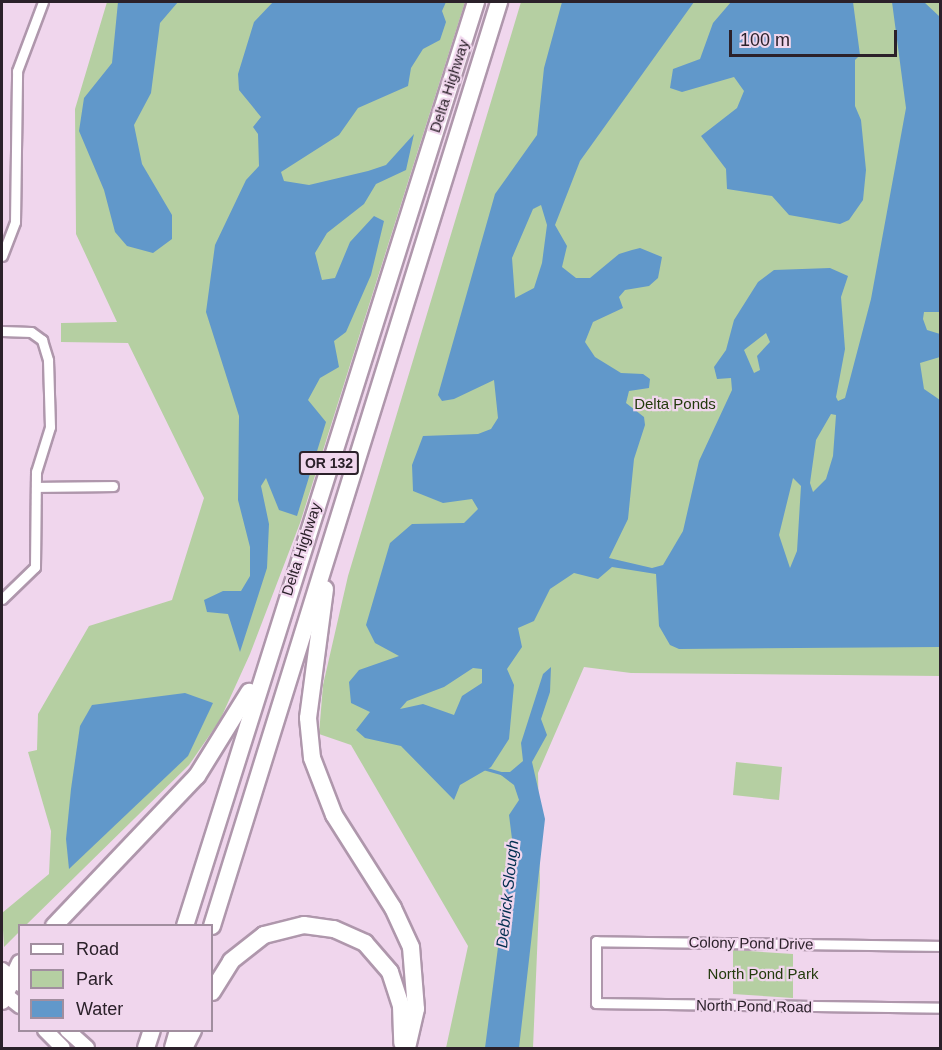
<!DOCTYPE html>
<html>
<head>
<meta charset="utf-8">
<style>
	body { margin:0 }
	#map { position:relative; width:942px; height:1050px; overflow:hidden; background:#f0d6ed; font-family:Helvetica,sans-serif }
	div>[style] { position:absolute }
	.green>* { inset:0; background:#b5cfa2 }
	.water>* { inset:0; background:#6198ca }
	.stream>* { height:3px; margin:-1.5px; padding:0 1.5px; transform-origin:1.5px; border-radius:1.5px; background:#6198ca }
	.roads { filter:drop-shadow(2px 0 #af97ac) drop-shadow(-2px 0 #af97ac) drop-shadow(0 2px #af97ac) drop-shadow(0 -2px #af97ac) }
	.street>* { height:9px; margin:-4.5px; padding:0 4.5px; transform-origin:4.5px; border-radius:4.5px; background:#fff }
	.secondary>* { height:14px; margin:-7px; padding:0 7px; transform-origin:7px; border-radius:7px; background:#fff }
	.highway>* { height:16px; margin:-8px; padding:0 8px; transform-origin:8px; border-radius:8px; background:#fff }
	span { translate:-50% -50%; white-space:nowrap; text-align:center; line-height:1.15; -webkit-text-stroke:4.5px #f0d6ed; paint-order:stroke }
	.shield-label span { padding:2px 4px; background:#f0d6ed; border:2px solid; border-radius:4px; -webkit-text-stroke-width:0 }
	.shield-label { font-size:14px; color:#2b212a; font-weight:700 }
	.street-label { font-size:15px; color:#2b212a }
	.park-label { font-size:15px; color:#233a0d }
	.water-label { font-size:16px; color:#012e4f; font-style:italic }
	.frame { position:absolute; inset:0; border:3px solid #2b212a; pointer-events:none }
	.legend { position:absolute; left:18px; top:924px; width:195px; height:108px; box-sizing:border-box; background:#f0d6ed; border:2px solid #a18e9f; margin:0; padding:8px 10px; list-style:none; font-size:18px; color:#2b212a }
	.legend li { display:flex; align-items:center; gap:12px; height:30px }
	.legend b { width:30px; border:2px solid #a18e9f }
	.scale { position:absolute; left:729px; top:30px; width:168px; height:27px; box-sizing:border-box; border:3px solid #2b212a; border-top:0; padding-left:8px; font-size:18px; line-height:21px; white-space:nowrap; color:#2b212a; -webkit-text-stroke:4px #f0d6ed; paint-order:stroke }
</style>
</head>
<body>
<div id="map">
	<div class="green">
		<i style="clip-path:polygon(107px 2px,465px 2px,300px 523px,250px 654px,220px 720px,189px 765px,26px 925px,20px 926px,19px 932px,4px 947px,2px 913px,49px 874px,51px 831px,28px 752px,37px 750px,38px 714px,89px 626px,172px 600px,204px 498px,128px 343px,61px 342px,61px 323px,117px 322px,76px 234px,75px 109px)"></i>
		<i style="clip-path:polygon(521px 2px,940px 2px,940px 676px,631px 673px,584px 667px,538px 773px,540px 882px,533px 1048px,446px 1048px,468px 946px,351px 745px,319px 734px,323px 685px,348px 576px)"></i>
		<i style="clip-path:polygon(736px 762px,782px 767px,779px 800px,733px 795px)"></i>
		<i style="clip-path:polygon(733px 950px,793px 954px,793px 998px,733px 994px)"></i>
	</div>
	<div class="water">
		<i style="clip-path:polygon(118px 2px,178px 2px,160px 23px,151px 93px,134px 125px,142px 164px,172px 215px,172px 239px,153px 253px,127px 246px,115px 232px,104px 190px,79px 131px,84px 98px,112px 63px)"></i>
		<i style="clip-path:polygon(273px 2px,446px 2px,442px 11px,446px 22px,440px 40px,423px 49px,411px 68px,408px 86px,358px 108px,339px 135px,281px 172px,284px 181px,309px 185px,368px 171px,386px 165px,414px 134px,406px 170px,376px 184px,364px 204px,327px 233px,315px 253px,322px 280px,335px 278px,350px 242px,374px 216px,384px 221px,371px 275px,346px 332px,334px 341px,339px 367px,320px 378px,308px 400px,326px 422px,297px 516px,279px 510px,266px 478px,261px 486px,269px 524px,267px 568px,240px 652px,228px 614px,207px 612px,204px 600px,223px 591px,241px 591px,250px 576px,250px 547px,238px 500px,239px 416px,206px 312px,215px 245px,246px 180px,259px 166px,258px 134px,253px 127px,261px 117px,239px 90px,238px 74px,254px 22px)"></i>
		<i style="clip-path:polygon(evenodd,562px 2px,694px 2px,580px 161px,555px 225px,567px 246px,562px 267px,576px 278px,590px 278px,619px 254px,632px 250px,640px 248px,662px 257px,658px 278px,649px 286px,625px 290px,619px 297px,623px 308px,593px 322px,585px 342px,595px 357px,621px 373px,643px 374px,650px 379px,649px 388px,629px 391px,626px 403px,644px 417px,645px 425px,634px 459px,628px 519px,609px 558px,652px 568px,663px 565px,683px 531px,699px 461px,732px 390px,731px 378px,717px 379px,714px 367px,726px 350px,734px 320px,758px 282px,774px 270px,830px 268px,848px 276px,841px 297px,845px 349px,836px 397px,838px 401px,845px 398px,871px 299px,906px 108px,892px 2px,924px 2px,940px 17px,940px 312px,924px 312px,923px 319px,927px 330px,940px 334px,940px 357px,920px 363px,924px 389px,940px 400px,940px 647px,679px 649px,670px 645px,659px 626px,656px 574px,612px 567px,598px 579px,574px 573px,550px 589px,534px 621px,518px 628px,522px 647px,507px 669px,514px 685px,509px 739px,491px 767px,460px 785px,454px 800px,401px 746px,365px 738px,356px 730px,370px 712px,351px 703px,349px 682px,359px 670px,399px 656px,375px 643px,366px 625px,390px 543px,412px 524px,464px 523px,478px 509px,472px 499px,443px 503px,413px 491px,412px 465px,423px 436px,478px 434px,491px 429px,498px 418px,494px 380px,454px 399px,442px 401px,438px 395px,495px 194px,537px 135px,544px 68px,562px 2px,541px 205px,547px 225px,542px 263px,534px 288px,515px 298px,512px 258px,533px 209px,541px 205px,562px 2px,766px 333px,770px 342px,757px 356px,760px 370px,754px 373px,744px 350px,766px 333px,562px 2px,831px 414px,836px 415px,833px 456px,826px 479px,813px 492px,810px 483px,816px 440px,831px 414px,562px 2px,793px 478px,801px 486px,797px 551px,790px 568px,779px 535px,793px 478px,562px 2px,473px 668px,482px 669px,482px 683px,462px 696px,454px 715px,423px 704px,400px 709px,407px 701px,444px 687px,473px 668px)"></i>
		<i style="clip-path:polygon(731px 2px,853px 2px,860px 55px,855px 60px,855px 106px,861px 120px,866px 170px,863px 200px,849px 220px,840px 224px,789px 215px,772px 196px,727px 189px,726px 169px,701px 136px,737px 108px,744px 91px,734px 77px,682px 92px,670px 88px,673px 69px,700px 59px,713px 23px)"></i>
		<i style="clip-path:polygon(551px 667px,550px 692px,541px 719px,547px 735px,532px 762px,545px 819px,519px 1048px,485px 1048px,512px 839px,509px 815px,519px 800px,514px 785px,497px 772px,510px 772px,523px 761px,521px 743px,543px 674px)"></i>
		<i style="clip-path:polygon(185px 693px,213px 703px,188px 756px,69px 869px,66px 839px,71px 789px,80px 726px,92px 705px)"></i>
	</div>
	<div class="stream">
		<i style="left:483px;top:768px;width:22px;rotate:16deg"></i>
	</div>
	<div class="roads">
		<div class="street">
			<i style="left:2px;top:256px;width:36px;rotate:-69deg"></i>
			<i style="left:15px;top:222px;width:151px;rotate:-89.2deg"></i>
			<i style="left:17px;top:71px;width:74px;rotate:-69.4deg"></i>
			<i style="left:2px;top:331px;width:29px;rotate:2deg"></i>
			<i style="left:31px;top:332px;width:14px;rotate:36deg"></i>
			<i style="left:42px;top:340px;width:21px;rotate:73deg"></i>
			<i style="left:48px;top:360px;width:67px;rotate:88.3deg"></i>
			<i style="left:50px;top:427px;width:47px;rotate:107.3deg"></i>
			<i style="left:36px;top:472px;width:95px;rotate:90.6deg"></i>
			<i style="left:35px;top:567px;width:46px;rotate:135.9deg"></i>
			<i style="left:36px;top:487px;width:77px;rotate:-0.7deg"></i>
			<i style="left:940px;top:946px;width:344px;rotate:-179.2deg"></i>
			<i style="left:596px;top:941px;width:62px;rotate:90deg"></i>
			<i style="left:596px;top:1003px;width:344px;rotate:0.8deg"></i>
		</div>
		<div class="secondary">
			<i style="left:2px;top:970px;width:23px;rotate:38deg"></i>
			<i style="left:2px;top:992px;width:23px;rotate:38deg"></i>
			<i style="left:45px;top:1030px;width:25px;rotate:45deg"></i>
			<i style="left:67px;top:1030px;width:27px;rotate:42deg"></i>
		</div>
		<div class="highway">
			<i style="left:325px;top:589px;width:130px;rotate:97.5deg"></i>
			<i style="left:308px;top:718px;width:40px;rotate:84.3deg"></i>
			<i style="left:312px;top:758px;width:61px;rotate:68.9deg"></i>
			<i style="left:334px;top:815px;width:110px;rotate:57.6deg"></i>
			<i style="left:393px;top:908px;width:43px;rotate:65.2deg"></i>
			<i style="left:411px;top:947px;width:62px;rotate:85.4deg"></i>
			<i style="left:416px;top:1009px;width:40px;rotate:103deg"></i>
			<i style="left:54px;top:926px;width:207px;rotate:-46.4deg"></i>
			<i style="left:197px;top:776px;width:99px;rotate:-58.2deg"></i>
			<i style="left:185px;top:926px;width:969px;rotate:-72.52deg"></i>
			<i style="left:212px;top:926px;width:968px;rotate:-72.74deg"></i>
			<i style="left:212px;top:992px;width:36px;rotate:-58deg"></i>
			<i style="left:231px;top:961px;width:42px;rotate:-38.2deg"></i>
			<i style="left:264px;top:935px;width:41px;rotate:-14deg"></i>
			<i style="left:304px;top:925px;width:30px;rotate:8deg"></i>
			<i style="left:334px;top:929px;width:34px;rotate:24deg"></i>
			<i style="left:365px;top:943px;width:38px;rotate:49deg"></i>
			<i style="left:390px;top:972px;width:36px;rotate:72deg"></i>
			<i style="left:401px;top:1006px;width:37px;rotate:88deg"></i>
			<i style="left:2px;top:1001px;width:42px;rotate:-64.7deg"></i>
			<i style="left:146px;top:1048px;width:19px;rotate:-72deg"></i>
			<i style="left:173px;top:1048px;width:19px;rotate:-74deg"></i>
			<i style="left:184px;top:1048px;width:20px;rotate:-63deg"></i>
		</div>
	</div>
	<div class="shield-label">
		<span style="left:329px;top:463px">OR 132</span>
	</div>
	<div class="street-label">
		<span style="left:449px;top:86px;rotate:-72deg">Delta Highway</span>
		<span style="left:301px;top:549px;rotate:-72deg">Delta Highway</span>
		<span style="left:751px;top:943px;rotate:1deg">Colony Pond Drive</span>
		<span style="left:754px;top:1006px;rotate:1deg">North Pond Road</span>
	</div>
	<div class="park-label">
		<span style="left:675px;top:404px">Delta Ponds</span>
		<span style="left:763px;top:974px">North Pond Park</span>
	</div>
	<div class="water-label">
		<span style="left:508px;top:894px;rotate:-84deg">Debrick Slough</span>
	</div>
	<div class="frame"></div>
	<ul class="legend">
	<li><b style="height:8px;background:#fff"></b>Road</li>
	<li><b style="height:16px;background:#b5cfa2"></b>Park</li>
	<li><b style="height:16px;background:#6198ca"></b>Water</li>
	</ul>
	<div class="scale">100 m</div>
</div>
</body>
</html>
